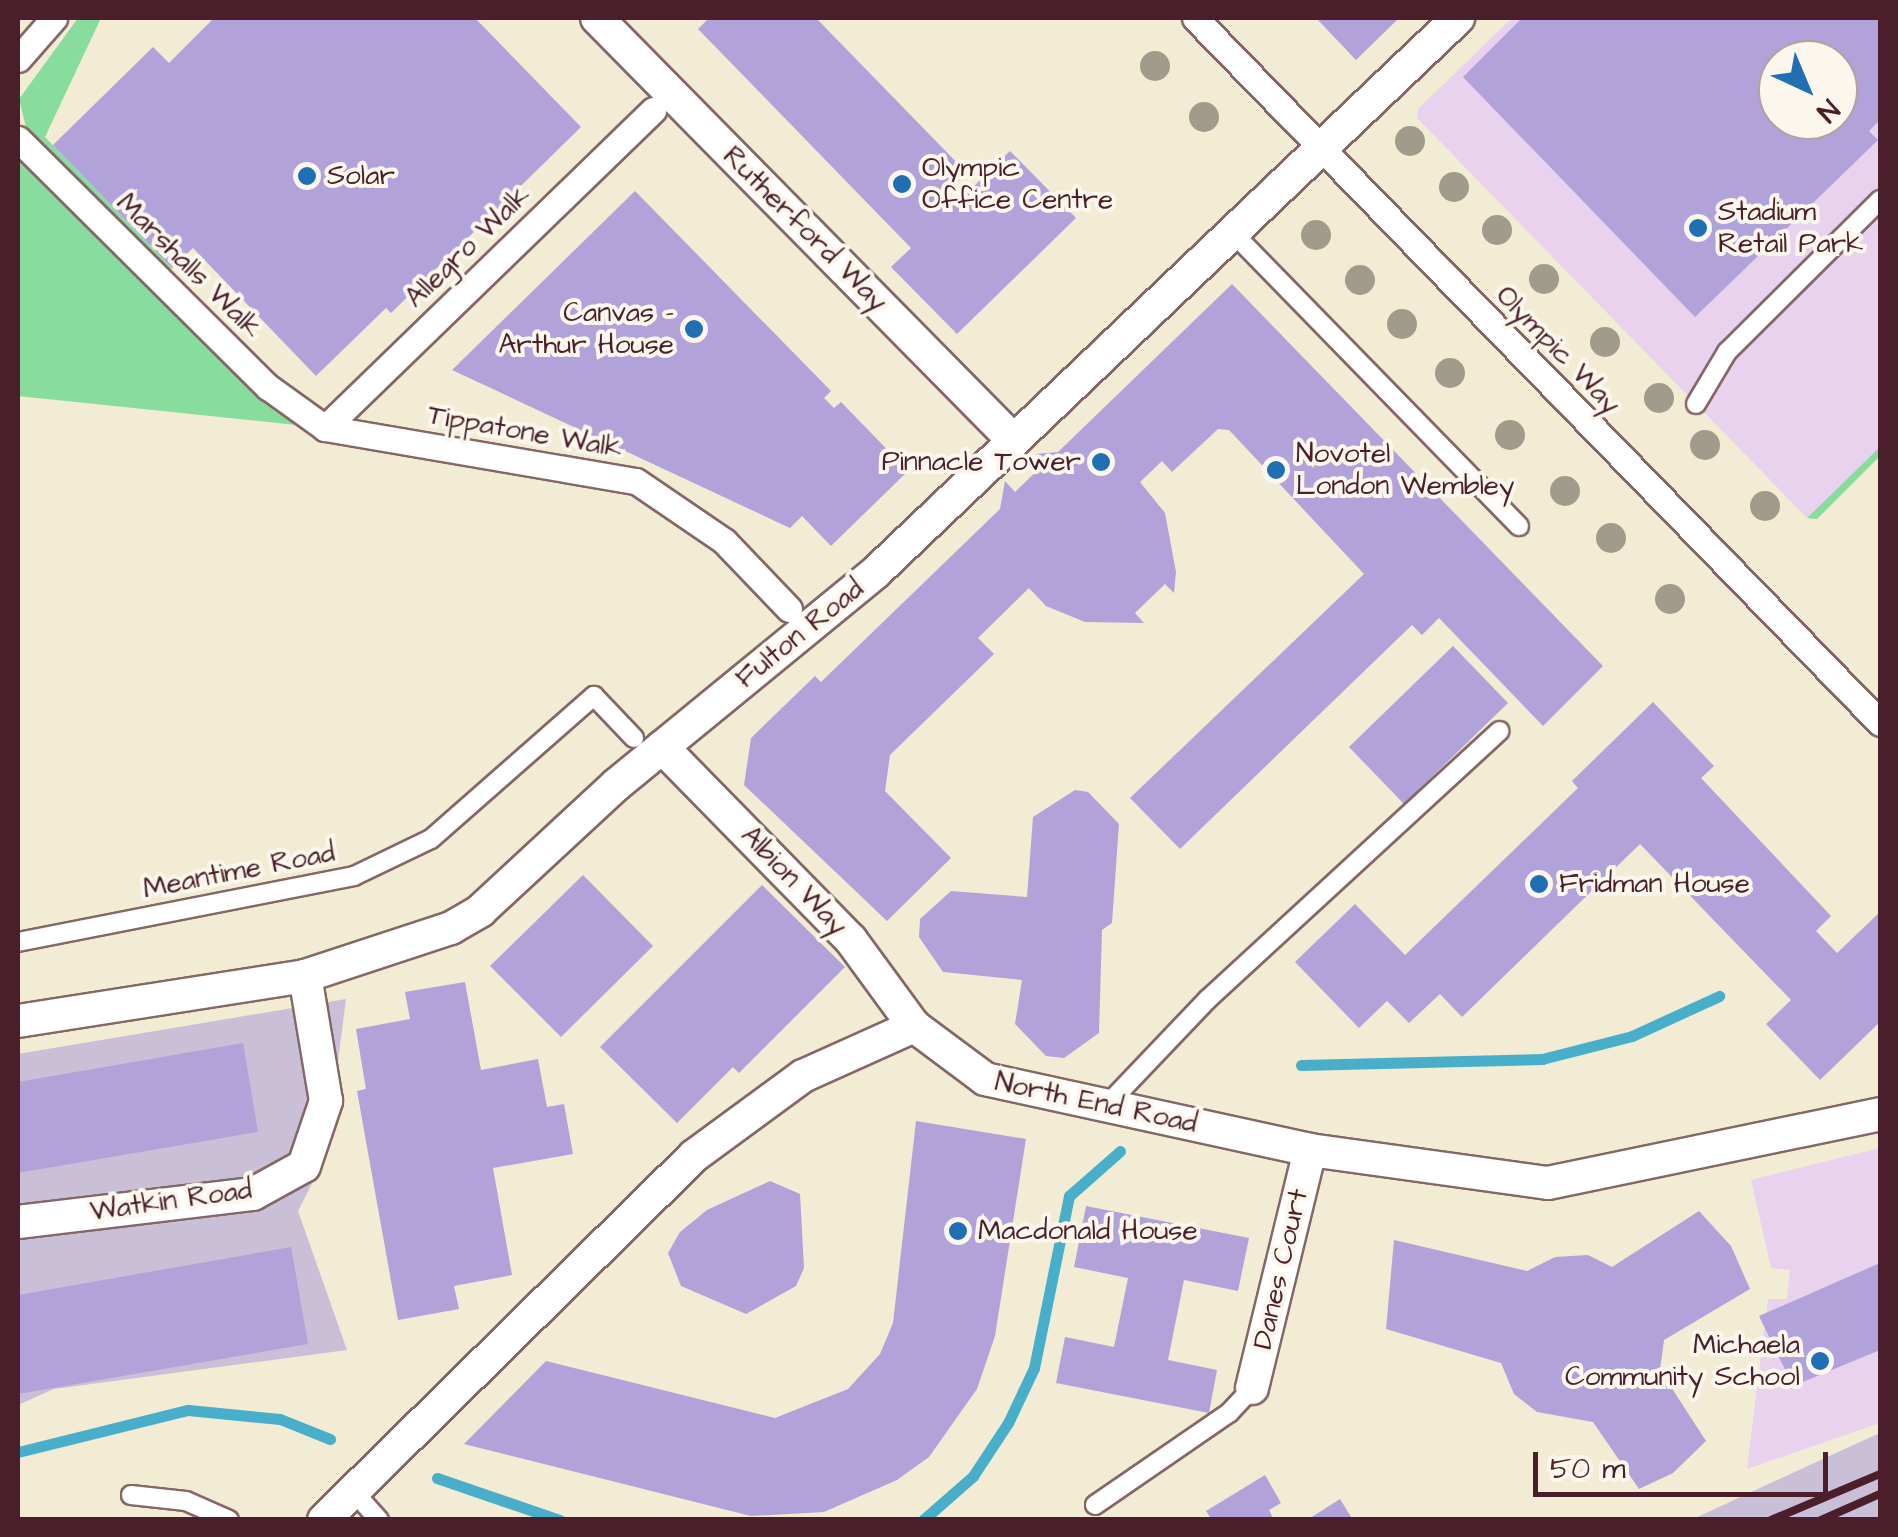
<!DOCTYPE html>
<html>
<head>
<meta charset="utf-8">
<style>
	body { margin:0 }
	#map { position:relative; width:1898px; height:1537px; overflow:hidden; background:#f2ecd5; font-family:"Architects Daughter",sans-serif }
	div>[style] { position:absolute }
	.built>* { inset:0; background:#e8d2ee }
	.industrial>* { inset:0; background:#c9bfd7 }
	.green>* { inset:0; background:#88dc9d }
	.stream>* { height:11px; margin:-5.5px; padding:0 5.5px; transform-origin:5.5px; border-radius:5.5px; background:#49aec9 }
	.building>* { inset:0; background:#b1a2d9 }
	.roads { filter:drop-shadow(2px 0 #856766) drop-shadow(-2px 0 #856766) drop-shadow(0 2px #856766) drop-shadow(0 -2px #856766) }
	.service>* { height:18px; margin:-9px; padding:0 9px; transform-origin:9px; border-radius:9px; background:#fff }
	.pedestrian>* { height:25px; margin:-12.5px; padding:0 12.5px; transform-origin:12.5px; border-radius:12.5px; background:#fff }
	.minor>* { height:32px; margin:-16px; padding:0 16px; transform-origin:16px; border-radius:16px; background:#fff }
	.rail>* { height:8px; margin:-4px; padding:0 4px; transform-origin:4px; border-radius:4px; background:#4a1f2b }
	.trees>* { width:30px; height:30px; margin:-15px; border-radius:50%; background:#a09b8a }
	.dots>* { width:28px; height:28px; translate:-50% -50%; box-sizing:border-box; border:5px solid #fbf7ec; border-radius:50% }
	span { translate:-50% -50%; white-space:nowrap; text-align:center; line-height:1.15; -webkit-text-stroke:8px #fbf7ec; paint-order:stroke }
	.poi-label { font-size:28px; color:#4a1f2b }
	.left { translate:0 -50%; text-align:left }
	.right { translate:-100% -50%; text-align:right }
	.street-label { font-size:28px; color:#4a1f2b }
	.frame { position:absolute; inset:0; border:20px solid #4a1f2b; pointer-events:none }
	.north { position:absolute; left:1758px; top:40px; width:100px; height:100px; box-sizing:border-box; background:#fbf7ec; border:2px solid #b4a19f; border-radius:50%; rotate:136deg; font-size:28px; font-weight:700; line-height:40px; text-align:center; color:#4a1f2b }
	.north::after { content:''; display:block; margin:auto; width:35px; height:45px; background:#1f6fb2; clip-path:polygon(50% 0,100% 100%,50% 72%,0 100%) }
	.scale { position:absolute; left:1533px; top:1452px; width:295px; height:45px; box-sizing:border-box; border:5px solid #4a1f2b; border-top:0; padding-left:12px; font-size:30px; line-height:35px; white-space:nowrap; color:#4a1f2b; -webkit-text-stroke:8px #fbf7ec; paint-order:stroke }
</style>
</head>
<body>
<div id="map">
	<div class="built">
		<i style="clip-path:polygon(evenodd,1512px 18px,1880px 18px,1880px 456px,1817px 519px,1807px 518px,1417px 118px,1418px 109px,1512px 18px,1778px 60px,1838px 60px,1838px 120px,1778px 120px,1778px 60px)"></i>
		<i style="clip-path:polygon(1880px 1148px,1880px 1423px,1747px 1469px,1768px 1299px,1787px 1299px,1790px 1270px,1771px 1268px,1751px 1180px)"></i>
	</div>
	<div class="industrial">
		<i style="clip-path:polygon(346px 999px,326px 1156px,298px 1211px,347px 1350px,54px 1389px,18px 1405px,18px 1054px)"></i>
		<i style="clip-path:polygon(1880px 1433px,1880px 1519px,1693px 1519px,1851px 1446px)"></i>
	</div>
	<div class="green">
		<i style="clip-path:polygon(78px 18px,101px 18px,45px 137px,172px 268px,168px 272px,26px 127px,19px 99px)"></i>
		<i style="clip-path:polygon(18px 132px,325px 428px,18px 396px)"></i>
		<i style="clip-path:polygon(1880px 447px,1880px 456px,1817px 519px,1807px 518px)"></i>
	</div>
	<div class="stream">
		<i style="left:1301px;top:1065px;width:241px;rotate:-1.4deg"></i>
		<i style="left:1542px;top:1059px;width:93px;rotate:-14.3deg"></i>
		<i style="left:1632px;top:1036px;width:96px;rotate:-24.7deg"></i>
		<i style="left:18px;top:1452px;width:175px;rotate:-13.9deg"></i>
		<i style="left:188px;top:1410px;width:92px;rotate:5.6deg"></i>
		<i style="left:280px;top:1419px;width:54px;rotate:21.8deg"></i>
		<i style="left:437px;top:1478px;width:130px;rotate:18.9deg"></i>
		<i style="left:923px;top:1520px;width:67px;rotate:-41.3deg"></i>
		<i style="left:973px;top:1476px;width:64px;rotate:-56.6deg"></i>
		<i style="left:1008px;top:1423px;width:61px;rotate:-64.7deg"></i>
		<i style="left:1034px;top:1368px;width:176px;rotate:-78.5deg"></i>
		<i style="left:1069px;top:1196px;width:68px;rotate:-41.4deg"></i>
	</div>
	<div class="building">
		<i style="clip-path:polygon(214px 18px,475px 18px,581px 127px,391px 313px,386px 308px,316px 376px,193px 248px,172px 268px,53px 145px,153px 47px,169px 63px)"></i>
		<i style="clip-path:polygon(709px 18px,816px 18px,967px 173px,944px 195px,954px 206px,1010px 151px,1076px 218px,957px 334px,891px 267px,911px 248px,698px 29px)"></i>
		<i style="clip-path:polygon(1316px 18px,1399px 18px,1356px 60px)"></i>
		<i style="clip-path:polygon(evenodd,1522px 18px,1880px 18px,1880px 120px,1869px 131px,1878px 140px,1695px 317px,1463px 77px,1522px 18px,1778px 60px,1838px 60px,1838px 120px,1778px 120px,1778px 60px)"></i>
		<i style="clip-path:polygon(635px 191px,831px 391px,824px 398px,834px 408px,841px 402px,908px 471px,831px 546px,802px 516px,790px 528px,452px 370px)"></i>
		<i style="clip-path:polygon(1232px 284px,1603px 666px,1543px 726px,1439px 618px,1422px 635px,1412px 625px,1180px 849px,1130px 798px,1364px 574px,1229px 430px,1218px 429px,1172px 472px,1162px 461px,1140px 482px,1165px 513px,1176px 572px,1174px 593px,1165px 584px,1135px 613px,1144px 623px,1085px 622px,1046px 606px,1029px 588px,978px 638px,994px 654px,890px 755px,885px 791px,951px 858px,887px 921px,744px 785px,751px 738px,815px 676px,821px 682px,1000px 509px,1005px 481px,1015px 492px,1044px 464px,1036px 454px,1058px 452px)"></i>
		<i style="clip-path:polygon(1453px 646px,1508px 703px,1404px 804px,1349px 747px)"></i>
		<i style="clip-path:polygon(1653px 702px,1714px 766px,1701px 778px,1831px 916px,1816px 931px,1837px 953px,1880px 912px,1880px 1022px,1820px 1080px,1766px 1024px,1791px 1000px,1640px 844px,1462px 1017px,1440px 994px,1409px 1023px,1387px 1001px,1359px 1028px,1295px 962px,1355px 904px,1405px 955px,1578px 788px,1572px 781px)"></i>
		<i style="clip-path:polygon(1075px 790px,1088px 792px,1119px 824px,1112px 923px,1102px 930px,1099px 1033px,1064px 1058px,1046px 1056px,1015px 1024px,1022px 980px,943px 972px,919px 937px,920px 919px,951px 891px,1027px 897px,1033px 817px)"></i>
		<i style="clip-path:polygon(583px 875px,653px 946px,561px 1037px,490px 966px)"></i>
		<i style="clip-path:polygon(762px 885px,845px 967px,739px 1073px,733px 1067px,677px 1123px,600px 1047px)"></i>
		<i style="clip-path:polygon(465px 982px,481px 1070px,538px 1059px,547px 1107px,564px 1104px,573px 1154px,493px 1168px,512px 1275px,454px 1286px,459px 1309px,398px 1320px,357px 1091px,366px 1089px,356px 1029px,410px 1019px,405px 992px)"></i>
		<i style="clip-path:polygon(243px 1043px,258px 1132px,18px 1173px,18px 1082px)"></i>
		<i style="clip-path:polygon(916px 1121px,1026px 1139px,995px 1336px,977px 1389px,929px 1457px,897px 1480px,824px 1512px,751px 1516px,464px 1444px,546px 1361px,775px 1418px,848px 1389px,880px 1354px,893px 1323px)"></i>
		<i style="clip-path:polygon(770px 1181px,800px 1194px,804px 1268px,796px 1286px,746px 1314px,681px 1286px,668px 1253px,680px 1232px,707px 1210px)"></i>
		<i style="clip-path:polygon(1086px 1206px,1249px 1238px,1238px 1291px,1184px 1280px,1168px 1360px,1217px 1370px,1209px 1413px,1056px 1383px,1065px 1337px,1114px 1347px,1128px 1278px,1074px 1267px)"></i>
		<i style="clip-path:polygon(1699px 1211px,1731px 1246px,1750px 1289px,1664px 1340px,1660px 1370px,1706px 1441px,1673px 1473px,1639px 1489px,1593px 1422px,1537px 1412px,1514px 1394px,1501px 1363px,1386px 1329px,1394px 1240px,1527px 1271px,1555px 1257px,1588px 1255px,1612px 1267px)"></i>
		<i style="clip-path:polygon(291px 1247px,308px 1344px,18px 1394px,18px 1295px)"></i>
		<i style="clip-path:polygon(1880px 1263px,1880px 1350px,1793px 1386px,1759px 1316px)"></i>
		<i style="clip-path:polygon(1265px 1475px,1281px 1503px,1269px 1510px,1274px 1520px,1212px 1520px,1206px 1511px)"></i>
		<i style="clip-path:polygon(1340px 1499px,1353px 1520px,1307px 1520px)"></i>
	</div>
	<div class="roads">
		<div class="service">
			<i style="left:1232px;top:232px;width:411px;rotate:45.7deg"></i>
			<i style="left:1696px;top:404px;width:61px;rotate:-59.2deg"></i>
			<i style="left:1727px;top:352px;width:216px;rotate:-44.8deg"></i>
			<i style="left:18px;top:942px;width:342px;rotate:-11.1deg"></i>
			<i style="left:354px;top:876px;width:85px;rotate:-25.7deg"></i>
			<i style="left:431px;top:839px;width:217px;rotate:-41.3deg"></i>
			<i style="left:594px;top:696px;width:58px;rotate:46.4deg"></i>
			<i style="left:1107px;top:1105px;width:146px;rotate:-46.4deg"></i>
			<i style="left:1208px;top:999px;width:396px;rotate:-42.6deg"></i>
			<i style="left:353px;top:1491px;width:39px;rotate:48deg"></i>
			<i style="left:131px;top:1495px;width:55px;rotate:6.2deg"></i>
			<i style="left:186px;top:1501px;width:47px;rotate:23.8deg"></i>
			<i style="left:1095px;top:1505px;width:163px;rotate:-34.5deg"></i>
			<i style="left:1229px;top:1413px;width:34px;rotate:-47deg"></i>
		</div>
		<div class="pedestrian">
			<i style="left:1195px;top:18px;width:983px;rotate:45.82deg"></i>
			<i style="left:18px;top:59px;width:55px;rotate:-48.7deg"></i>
			<i style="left:18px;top:139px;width:352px;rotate:44.8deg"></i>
			<i style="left:268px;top:387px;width:70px;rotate:35.7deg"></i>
			<i style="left:325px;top:428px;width:315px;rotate:9.7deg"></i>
			<i style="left:636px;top:481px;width:107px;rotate:34.3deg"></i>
			<i style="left:724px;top:541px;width:94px;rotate:46.3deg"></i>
			<i style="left:325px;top:428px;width:457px;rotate:-44.1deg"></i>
		</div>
		<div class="minor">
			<i style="left:597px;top:18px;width:593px;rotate:45.41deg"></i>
			<i style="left:662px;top:747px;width:270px;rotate:45.6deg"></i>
			<i style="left:851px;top:940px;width:107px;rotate:53.8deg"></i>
			<i style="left:18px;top:1021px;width:291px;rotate:-8.9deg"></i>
			<i style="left:305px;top:976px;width:154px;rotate:-18.2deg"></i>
			<i style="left:451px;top:928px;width:34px;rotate:-30deg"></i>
			<i style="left:480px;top:911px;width:185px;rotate:-42.8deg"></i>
			<i style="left:616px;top:785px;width:336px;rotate:-39.3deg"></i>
			<i style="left:876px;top:572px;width:804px;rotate:-43.59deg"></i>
			<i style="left:18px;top:1222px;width:237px;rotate:-6.8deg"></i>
			<i style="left:253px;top:1194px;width:58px;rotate:-28.8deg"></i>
			<i style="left:304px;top:1166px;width:69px;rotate:-71.3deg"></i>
			<i style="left:326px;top:1101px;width:127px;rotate:-99.5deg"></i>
			<i style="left:1252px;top:1388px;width:245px;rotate:-76.3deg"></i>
			<i style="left:324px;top:1520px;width:519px;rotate:-44.53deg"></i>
			<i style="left:694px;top:1156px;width:135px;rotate:-36.3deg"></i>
			<i style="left:803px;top:1076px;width:122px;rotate:-24.2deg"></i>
			<i style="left:914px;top:1026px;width:89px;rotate:36.7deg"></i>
			<i style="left:985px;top:1079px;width:333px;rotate:12.3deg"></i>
			<i style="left:1310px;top:1150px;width:240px;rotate:7.9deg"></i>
			<i style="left:1548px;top:1183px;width:339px;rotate:-11.7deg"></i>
		</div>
	</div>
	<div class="rail">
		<i style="left:1771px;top:1520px;width:118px;rotate:-22.9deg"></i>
		<i style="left:1821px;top:1520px;width:64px;rotate:-23.8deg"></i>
	</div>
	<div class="trees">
		<i style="left:1155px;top:66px"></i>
		<i style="left:1204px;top:117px"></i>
		<i style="left:1410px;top:141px"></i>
		<i style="left:1454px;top:187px"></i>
		<i style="left:1497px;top:230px"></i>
		<i style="left:1316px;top:235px"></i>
		<i style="left:1544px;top:279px"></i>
		<i style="left:1360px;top:280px"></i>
		<i style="left:1402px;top:324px"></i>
		<i style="left:1605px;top:342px"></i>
		<i style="left:1450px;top:373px"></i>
		<i style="left:1659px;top:398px"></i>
		<i style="left:1510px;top:435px"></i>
		<i style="left:1705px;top:445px"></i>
		<i style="left:1565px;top:491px"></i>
		<i style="left:1765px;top:506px"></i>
		<i style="left:1611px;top:538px"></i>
		<i style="left:1670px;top:599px"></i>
	</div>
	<div class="dots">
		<i style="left:307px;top:176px;background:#1f6fb2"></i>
		<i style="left:902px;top:184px;background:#1f6fb2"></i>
		<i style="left:1698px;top:228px;background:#1f6fb2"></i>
		<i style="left:694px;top:329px;background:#1f6fb2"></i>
		<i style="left:1101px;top:462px;background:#1f6fb2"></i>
		<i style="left:1276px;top:470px;background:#1f6fb2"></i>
		<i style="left:1539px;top:884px;background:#1f6fb2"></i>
		<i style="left:958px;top:1231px;background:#1f6fb2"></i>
		<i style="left:1820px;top:1361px;background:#1f6fb2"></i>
	</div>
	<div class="poi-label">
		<span class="left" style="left:922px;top:184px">Olympic<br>Office Centre</span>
		<span class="left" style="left:327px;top:176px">Solar</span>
		<span class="left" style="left:1718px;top:228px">Stadium<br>Retail Park</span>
		<span class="right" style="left:674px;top:329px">Canvas -<br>Arthur House</span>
		<span class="left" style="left:1296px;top:470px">Novotel<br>London Wembley</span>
		<span class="right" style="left:1081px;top:462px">Pinnacle Tower</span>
		<span class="left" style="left:1559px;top:884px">Fridman House</span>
		<span class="left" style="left:978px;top:1231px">Macdonald House</span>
		<span class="right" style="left:1800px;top:1361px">Michaela<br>Community School</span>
	</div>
	<div class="street-label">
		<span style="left:805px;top:229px;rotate:45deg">Rutherford Way</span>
		<span style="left:468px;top:247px;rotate:-44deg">Allegro Walk</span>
		<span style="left:189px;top:266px;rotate:45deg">Marshalls Walk</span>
		<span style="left:1558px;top:350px;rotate:46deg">Olympic Way</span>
		<span style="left:525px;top:432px;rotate:10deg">Tippatone Walk</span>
		<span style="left:800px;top:634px;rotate:-39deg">Fulton Road</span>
		<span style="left:239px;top:871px;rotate:-11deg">Meantime Road</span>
		<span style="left:794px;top:881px;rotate:46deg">Albion Way</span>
		<span style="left:1096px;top:1103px;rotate:12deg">North End Road</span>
		<span style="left:171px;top:1201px;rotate:-8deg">Watkin Road</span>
		<span style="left:1281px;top:1269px;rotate:-77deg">Danes Court</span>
	</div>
	<div class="frame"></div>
	<div class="north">N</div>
	<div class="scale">50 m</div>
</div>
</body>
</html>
